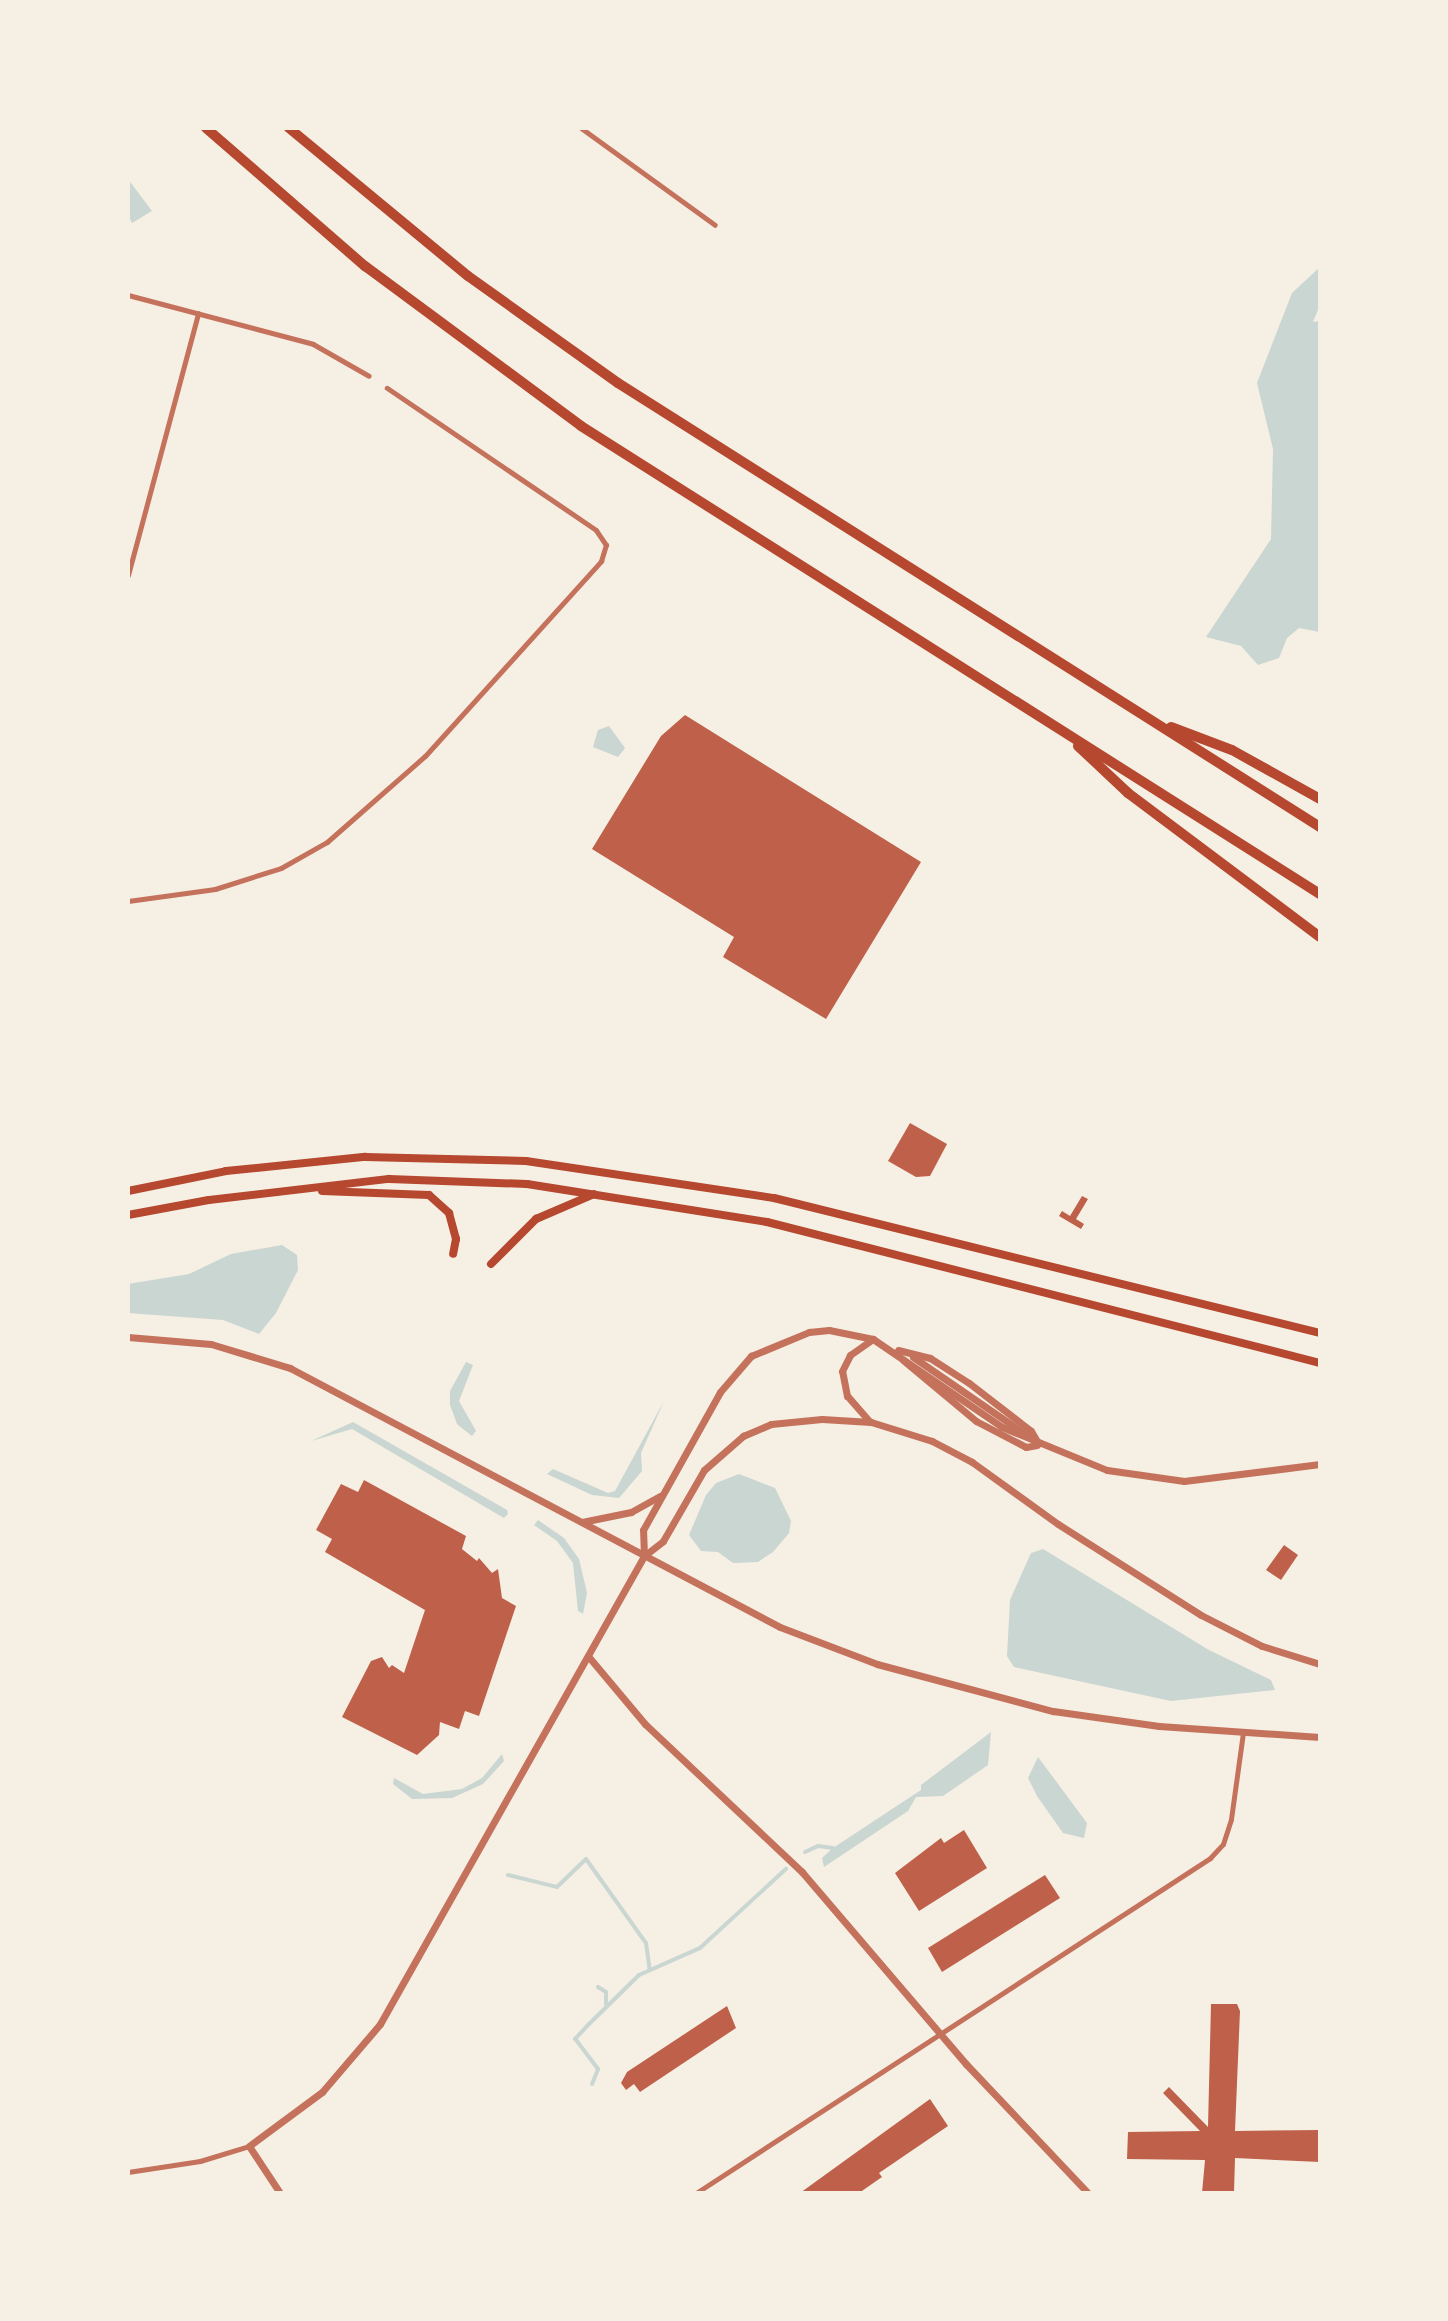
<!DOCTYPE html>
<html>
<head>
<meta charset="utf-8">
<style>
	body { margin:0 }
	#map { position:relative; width:1448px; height:2321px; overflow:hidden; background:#f6efe4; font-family:Raleway,sans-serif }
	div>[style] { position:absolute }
	.water>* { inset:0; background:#c9d6d2 }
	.stream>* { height:4px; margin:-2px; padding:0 2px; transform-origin:2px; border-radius:2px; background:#c9d6d2 }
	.building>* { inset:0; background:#bf614a }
	.minor>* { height:5px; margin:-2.5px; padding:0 2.5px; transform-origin:2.5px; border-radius:2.5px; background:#c5725c }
	.tertiary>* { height:7px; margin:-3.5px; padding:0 3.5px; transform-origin:3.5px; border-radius:3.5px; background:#c5725c }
	.secondary>* { height:8px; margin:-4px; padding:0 4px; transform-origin:4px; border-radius:4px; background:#b5482f }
	.motorway>* { height:10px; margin:-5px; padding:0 5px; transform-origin:5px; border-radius:5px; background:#b5482f }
	span { translate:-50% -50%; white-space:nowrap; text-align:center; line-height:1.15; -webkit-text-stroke:8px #f6efe4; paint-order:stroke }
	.frame { position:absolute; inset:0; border:130px solid #f6efe4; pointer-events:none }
</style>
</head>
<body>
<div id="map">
	<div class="water">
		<i style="clip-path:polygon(128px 179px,152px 211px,132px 223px,128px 215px)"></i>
		<i style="clip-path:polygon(1320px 267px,1320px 305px,1313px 322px,1320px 321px,1320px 632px,1299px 628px,1287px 638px,1279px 658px,1258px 665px,1241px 646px,1206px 637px,1271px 539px,1273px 449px,1257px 383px,1292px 293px)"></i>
		<i style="clip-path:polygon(609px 726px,625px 748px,618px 757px,593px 747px,598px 730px)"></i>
		<i style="clip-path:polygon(282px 1245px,297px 1255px,298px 1270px,276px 1313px,259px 1334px,223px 1320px,128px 1313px,128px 1284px,189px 1274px,231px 1254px)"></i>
		<i style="clip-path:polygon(466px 1362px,473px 1365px,459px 1401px,476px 1431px,472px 1436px,457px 1424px,450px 1405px,450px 1391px)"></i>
		<i style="clip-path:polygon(664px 1401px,641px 1453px,642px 1471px,619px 1498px,592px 1495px,547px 1474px,553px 1469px,608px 1493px,615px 1491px)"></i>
		<i style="clip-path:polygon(353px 1422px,507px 1510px,508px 1514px,504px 1518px,352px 1429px,311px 1441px)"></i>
		<i style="clip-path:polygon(739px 1474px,775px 1488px,791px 1521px,789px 1533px,773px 1552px,758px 1562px,733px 1563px,718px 1552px,701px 1551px,689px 1535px,706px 1495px,716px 1483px)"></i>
		<i style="clip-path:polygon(538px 1520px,564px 1538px,579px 1559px,587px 1593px,583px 1614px,578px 1611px,573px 1563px,557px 1541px,534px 1525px)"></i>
		<i style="clip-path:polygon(1043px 1549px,1209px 1650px,1271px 1680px,1275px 1690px,1171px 1701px,1014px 1667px,1007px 1656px,1010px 1600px,1031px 1553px)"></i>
		<i style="clip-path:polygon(991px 1732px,988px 1765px,943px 1796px,916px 1797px,908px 1811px,824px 1867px,822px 1858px,833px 1848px,921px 1790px,921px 1785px)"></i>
		<i style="clip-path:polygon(502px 1754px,504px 1761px,483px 1784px,452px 1798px,412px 1799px,393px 1784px,394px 1778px,423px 1794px,462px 1789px,482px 1778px)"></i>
		<i style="clip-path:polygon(1038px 1757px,1087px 1823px,1084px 1838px,1063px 1833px,1037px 1796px,1028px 1778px)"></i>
	</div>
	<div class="stream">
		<i style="left:805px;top:1852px;width:14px;rotate:-25deg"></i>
		<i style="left:818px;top:1846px;width:15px;rotate:8deg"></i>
		<i style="left:508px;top:1875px;width:50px;rotate:13.8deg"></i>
		<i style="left:557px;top:1887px;width:40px;rotate:-44deg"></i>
		<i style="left:586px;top:1859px;width:103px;rotate:54.5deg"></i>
		<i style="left:646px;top:1943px;width:27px;rotate:82deg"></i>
		<i style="left:598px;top:1987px;width:9px;rotate:32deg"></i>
		<i style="left:606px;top:1992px;width:12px;rotate:90deg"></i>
		<i style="left:592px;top:2084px;width:16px;rotate:-68deg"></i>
		<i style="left:598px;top:2069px;width:38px;rotate:-127deg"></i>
		<i style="left:575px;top:2039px;width:21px;rotate:-47deg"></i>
		<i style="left:589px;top:2024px;width:70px;rotate:-44.4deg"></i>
		<i style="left:639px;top:1975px;width:67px;rotate:-23.9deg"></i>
		<i style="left:700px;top:1948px;width:117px;rotate:-42.6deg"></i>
	</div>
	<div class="building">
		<i style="clip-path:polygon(685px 715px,921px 862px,826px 1019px,723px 957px,734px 937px,592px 849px,661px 736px)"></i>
		<i style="clip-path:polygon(910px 1123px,947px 1144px,930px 1176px,916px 1177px,888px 1161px)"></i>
		<i style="clip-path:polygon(1082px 1196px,1088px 1199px,1076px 1219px,1084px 1224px,1081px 1229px,1059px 1216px,1062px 1211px,1070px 1216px)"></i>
		<i style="clip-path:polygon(364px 1480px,466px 1536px,462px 1549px,477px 1561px,479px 1558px,492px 1573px,498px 1569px,502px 1598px,516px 1606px,479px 1716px,465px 1711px,459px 1729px,440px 1722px,439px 1735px,417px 1755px,342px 1717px,371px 1661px,382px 1657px,389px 1668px,392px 1665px,404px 1673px,425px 1610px,325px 1552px,332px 1539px,316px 1530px,341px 1484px,358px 1492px)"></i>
		<i style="clip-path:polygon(1284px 1545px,1298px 1555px,1281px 1580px,1266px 1570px)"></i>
		<i style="clip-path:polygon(964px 1830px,987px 1868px,919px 1911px,895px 1873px,941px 1838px,944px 1843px)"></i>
		<i style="clip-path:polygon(1045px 1875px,1060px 1898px,942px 1972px,928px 1948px)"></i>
		<i style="clip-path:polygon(1211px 2004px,1237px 2004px,1240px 2011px,1235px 2131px,1320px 2130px,1320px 2162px,1235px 2158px,1234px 2193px,1202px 2193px,1205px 2160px,1127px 2159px,1128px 2132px,1200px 2131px,1163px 2093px,1169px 2087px,1208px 2127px)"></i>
		<i style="clip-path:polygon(727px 2006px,736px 2028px,640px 2092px,634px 2084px,626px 2090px,621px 2083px,627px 2072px)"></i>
		<i style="clip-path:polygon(930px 2099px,948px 2126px,879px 2173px,882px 2177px,859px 2193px,800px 2193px)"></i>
	</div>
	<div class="minor">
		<i style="left:581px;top:128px;width:165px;rotate:35.9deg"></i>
		<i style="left:128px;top:295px;width:191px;rotate:14.8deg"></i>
		<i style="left:313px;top:344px;width:64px;rotate:29.7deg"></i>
		<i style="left:128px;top:575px;width:271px;rotate:-75deg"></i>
		<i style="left:128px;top:901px;width:88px;rotate:-7.9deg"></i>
		<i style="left:215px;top:889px;width:69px;rotate:-17.7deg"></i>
		<i style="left:281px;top:868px;width:53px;rotate:-29.5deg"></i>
		<i style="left:327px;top:842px;width:130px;rotate:-41.3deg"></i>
		<i style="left:425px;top:756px;width:263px;rotate:-47.9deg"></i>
		<i style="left:601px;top:561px;width:17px;rotate:-73deg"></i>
		<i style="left:606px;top:545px;width:18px;rotate:-124deg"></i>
		<i style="left:596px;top:530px;width:253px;rotate:-145.8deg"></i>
		<i style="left:128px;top:2172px;width:73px;rotate:-8.7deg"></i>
		<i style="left:200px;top:2161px;width:51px;rotate:-17deg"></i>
		<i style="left:696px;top:2193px;width:614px;rotate:-33.09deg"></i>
		<i style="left:1210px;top:1858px;width:19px;rotate:-47deg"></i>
		<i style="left:1223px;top:1844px;width:26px;rotate:-72deg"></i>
		<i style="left:1231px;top:1819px;width:88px;rotate:-82.1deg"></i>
	</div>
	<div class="tertiary">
		<i style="left:128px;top:1337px;width:83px;rotate:4.8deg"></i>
		<i style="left:211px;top:1344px;width:83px;rotate:16.9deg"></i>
		<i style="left:290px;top:1368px;width:554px;rotate:27.86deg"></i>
		<i style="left:780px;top:1627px;width:104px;rotate:20.9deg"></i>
		<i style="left:877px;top:1664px;width:182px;rotate:15deg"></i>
		<i style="left:1053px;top:1711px;width:107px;rotate:8.1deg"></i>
		<i style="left:1159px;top:1726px;width:161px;rotate:3.9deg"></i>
		<i style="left:898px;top:1350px;width:33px;rotate:14deg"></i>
		<i style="left:930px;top:1358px;width:46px;rotate:32.7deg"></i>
		<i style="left:969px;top:1383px;width:78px;rotate:37.7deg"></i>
		<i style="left:1031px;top:1431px;width:14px;rotate:60deg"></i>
		<i style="left:913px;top:1357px;width:136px;rotate:34.5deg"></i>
		<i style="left:903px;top:1360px;width:95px;rotate:39.9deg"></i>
		<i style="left:976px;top:1421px;width:56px;rotate:27.5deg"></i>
		<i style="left:1026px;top:1447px;width:11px;rotate:-10deg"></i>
		<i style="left:870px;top:1422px;width:35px;rotate:-131deg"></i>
		<i style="left:847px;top:1396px;width:25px;rotate:-101deg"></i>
		<i style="left:842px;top:1371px;width:18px;rotate:-63deg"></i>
		<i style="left:850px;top:1355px;width:28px;rotate:-35deg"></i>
		<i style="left:582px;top:1522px;width:50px;rotate:-11.5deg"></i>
		<i style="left:631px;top:1512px;width:33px;rotate:-29deg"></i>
		<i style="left:644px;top:1556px;width:26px;rotate:-92deg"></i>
		<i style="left:643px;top:1530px;width:158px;rotate:-60.8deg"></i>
		<i style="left:720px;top:1392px;width:48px;rotate:-49.3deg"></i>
		<i style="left:751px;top:1356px;width:63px;rotate:-22.5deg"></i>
		<i style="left:809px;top:1332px;width:20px;rotate:-6deg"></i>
		<i style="left:829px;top:1330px;width:45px;rotate:11.6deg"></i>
		<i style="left:873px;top:1339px;width:156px;rotate:34.3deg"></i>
		<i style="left:1002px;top:1427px;width:113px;rotate:22.3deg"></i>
		<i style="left:1107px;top:1470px;width:78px;rotate:8.1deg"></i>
		<i style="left:1184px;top:1481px;width:137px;rotate:-7.1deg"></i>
		<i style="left:588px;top:1656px;width:89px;rotate:50deg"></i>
		<i style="left:645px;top:1724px;width:216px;rotate:43.3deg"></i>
		<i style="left:802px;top:1872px;width:253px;rotate:49.5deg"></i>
		<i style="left:966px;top:2064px;width:178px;rotate:46.6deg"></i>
		<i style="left:280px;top:2193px;width:56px;rotate:-123.4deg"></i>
		<i style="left:249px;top:2146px;width:91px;rotate:-36.5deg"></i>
		<i style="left:322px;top:2092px;width:89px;rotate:-49.5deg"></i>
		<i style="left:380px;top:2024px;width:537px;rotate:-60.57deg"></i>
		<i style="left:644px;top:1556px;width:24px;rotate:-38deg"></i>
		<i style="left:663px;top:1541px;width:82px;rotate:-60deg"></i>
		<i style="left:704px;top:1470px;width:52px;rotate:-41.1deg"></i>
		<i style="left:743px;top:1436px;width:30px;rotate:-23deg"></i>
		<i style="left:771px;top:1424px;width:51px;rotate:-5.6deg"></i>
		<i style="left:822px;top:1419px;width:49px;rotate:3.5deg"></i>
		<i style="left:871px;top:1422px;width:64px;rotate:17.3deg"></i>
		<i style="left:932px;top:1441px;width:45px;rotate:27.7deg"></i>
		<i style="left:972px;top:1462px;width:106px;rotate:35.8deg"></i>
		<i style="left:1058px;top:1524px;width:169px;rotate:32.5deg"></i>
		<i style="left:1201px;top:1615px;width:68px;rotate:26.9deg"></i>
		<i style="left:1262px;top:1646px;width:61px;rotate:17.2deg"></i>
	</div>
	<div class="secondary">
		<i style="left:128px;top:1191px;width:100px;rotate:-11.5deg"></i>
		<i style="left:226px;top:1171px;width:140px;rotate:-5.8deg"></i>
		<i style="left:365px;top:1157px;width:161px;rotate:1.4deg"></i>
		<i style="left:526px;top:1161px;width:251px;rotate:8.5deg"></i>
		<i style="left:774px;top:1198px;width:562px;rotate:13.89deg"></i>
		<i style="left:322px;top:1191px;width:107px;rotate:2.1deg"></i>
		<i style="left:429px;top:1195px;width:27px;rotate:42deg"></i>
		<i style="left:449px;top:1213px;width:27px;rotate:75deg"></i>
		<i style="left:456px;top:1239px;width:15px;rotate:101deg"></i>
		<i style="left:128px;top:1215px;width:82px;rotate:-10.5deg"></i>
		<i style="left:209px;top:1200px;width:181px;rotate:-6.7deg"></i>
		<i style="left:389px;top:1179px;width:138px;rotate:2.1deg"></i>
		<i style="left:527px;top:1184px;width:243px;rotate:9deg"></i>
		<i style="left:767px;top:1222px;width:571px;rotate:14.3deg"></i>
		<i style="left:491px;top:1264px;width:64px;rotate:-45deg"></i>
		<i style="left:536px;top:1219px;width:63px;rotate:-23.3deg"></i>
	</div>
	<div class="motorway">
		<i style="left:206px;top:128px;width:211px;rotate:41deg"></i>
		<i style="left:365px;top:266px;width:269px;rotate:36.5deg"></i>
		<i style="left:581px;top:426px;width:875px;rotate:32.35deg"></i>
		<i style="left:289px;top:128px;width:232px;rotate:39.6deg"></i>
		<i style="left:468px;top:276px;width:184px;rotate:35.5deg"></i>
		<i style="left:618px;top:383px;width:831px;rotate:32.31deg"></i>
		<i style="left:1171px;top:727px;width:65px;rotate:20.7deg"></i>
		<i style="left:1232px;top:750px;width:101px;rotate:29.1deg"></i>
		<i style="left:1078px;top:746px;width:69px;rotate:43.2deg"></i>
		<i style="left:1128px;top:793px;width:240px;rotate:36.9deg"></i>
	</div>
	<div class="frame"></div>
</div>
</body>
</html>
